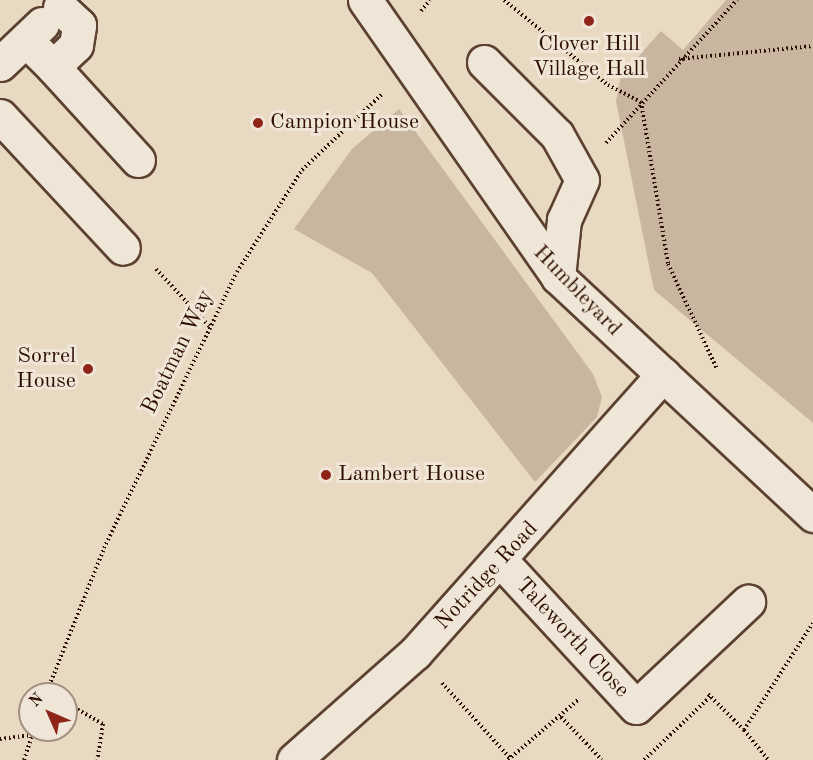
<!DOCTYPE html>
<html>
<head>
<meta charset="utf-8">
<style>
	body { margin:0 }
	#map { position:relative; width:813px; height:760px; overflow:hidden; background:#e8d9c2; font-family:"Old Standard TT",serif }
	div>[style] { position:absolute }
	.green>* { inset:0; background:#c8b6a1 }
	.path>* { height:4px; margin-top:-2px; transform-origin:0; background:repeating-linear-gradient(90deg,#2d0e00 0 1.5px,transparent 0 4.5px) }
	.roads { filter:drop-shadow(2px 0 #5c4130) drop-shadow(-2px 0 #5c4130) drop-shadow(0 2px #5c4130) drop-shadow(0 -2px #5c4130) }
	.minor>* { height:33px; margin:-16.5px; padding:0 16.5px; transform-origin:16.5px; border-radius:16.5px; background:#f0e6d7 }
	.dots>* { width:16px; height:16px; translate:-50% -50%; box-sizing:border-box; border:3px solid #f0e6d7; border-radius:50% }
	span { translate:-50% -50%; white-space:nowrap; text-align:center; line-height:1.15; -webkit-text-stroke:6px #f0e6d7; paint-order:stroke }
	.poi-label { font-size:22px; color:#2d0e00 }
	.left { translate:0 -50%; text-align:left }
	.right { translate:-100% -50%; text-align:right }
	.street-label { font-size:22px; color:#2d0e00 }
	.north { position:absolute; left:18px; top:682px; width:60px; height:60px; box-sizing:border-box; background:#f0e6d7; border:2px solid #a29081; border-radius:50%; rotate:315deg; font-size:16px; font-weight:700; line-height:24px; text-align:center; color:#2d0e00 }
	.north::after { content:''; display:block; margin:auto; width:21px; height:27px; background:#8f2418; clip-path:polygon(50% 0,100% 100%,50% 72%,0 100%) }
</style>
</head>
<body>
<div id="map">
	<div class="green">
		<i style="clip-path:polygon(726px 0,813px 0,813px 423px,654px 290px,616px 101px,621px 76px,661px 31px,683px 50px)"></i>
		<i style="clip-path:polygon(399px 109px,593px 374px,602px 397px,597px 417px,535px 482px,372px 273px,294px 229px,352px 149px)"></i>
	</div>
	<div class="path">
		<i style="left:504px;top:0;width:134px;rotate:39.3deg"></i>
		<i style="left:608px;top:85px;width:37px;rotate:27deg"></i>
		<i style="left:641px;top:102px;width:164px;rotate:80.5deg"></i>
		<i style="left:668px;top:264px;width:116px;rotate:65deg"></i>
		<i style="left:421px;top:11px;width:14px;rotate:-51deg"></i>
		<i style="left:679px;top:59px;width:135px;rotate:-5.5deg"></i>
		<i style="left:606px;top:143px;width:194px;rotate:-47.5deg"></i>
		<i style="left:156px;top:269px;width:78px;rotate:47.1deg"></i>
		<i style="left:442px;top:683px;width:101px;rotate:47.8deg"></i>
		<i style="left:46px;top:694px;width:157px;rotate:-68.3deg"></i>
		<i style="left:104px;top:548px;width:306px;rotate:-64.3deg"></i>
		<i style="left:237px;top:272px;width:121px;rotate:-57.5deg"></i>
		<i style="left:302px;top:170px;width:110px;rotate:-43.5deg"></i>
		<i style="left:708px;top:694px;width:51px;rotate:45deg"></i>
		<i style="left:744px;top:730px;width:127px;rotate:-57.2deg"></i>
		<i style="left:66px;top:703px;width:43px;rotate:29.6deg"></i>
		<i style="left:103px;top:724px;width:36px;rotate:99deg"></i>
		<i style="left:561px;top:717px;width:59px;rotate:46.4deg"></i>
		<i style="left:744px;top:730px;width:38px;rotate:51deg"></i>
		<i style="left:0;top:739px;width:32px;rotate:-7deg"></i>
		<i style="left:24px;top:760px;width:32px;rotate:-72deg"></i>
		<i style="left:508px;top:760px;width:92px;rotate:-40.6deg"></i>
		<i style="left:644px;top:760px;width:93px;rotate:-43.7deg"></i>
	</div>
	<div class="roads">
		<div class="minor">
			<i style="left:365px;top:0;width:338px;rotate:55.1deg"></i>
			<i style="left:558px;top:277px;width:349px;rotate:43deg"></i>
			<i style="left:26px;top:40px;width:38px;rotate:45deg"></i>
			<i style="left:53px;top:67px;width:32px;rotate:-44deg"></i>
			<i style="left:76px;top:45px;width:20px;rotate:-81deg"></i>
			<i style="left:79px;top:25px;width:26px;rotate:-137deg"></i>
			<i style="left:484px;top:62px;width:103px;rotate:45deg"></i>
			<i style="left:557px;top:135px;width:51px;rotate:60.9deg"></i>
			<i style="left:582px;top:180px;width:44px;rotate:114.2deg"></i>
			<i style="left:564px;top:220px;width:57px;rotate:96deg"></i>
			<i style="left:0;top:64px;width:58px;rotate:-43.6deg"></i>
			<i style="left:53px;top:67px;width:126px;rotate:47.6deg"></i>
			<i style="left:0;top:116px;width:180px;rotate:47deg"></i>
			<i style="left:502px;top:562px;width:197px;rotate:47.3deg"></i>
			<i style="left:636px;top:707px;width:154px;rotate:-43.2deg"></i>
			<i style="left:294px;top:760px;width:162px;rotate:-41.5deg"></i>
			<i style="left:415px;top:653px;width:373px;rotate:-48.3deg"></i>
		</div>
	</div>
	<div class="dots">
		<i style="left:589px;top:21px;background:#8f2418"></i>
		<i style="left:258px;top:123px;background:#8f2418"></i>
		<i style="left:88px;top:369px;background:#8f2418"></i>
		<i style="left:326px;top:475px;background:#8f2418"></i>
	</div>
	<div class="poi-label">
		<span style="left:589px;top:57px">Clover Hill<br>Village Hall</span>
		<span class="left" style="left:270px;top:123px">Campion House</span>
		<span class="right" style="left:76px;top:369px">Sorrel<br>House</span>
		<span class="left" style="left:338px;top:475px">Lambert House</span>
	</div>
	<div class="street-label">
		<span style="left:577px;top:291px;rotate:46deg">Humbleyard</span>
		<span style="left:178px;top:352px;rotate:-64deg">Boatman Way</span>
		<span style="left:487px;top:576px;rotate:-47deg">Notridge Road</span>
		<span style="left:572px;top:638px;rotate:47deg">Taleworth Close</span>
	</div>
	<div class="north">N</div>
</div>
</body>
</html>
